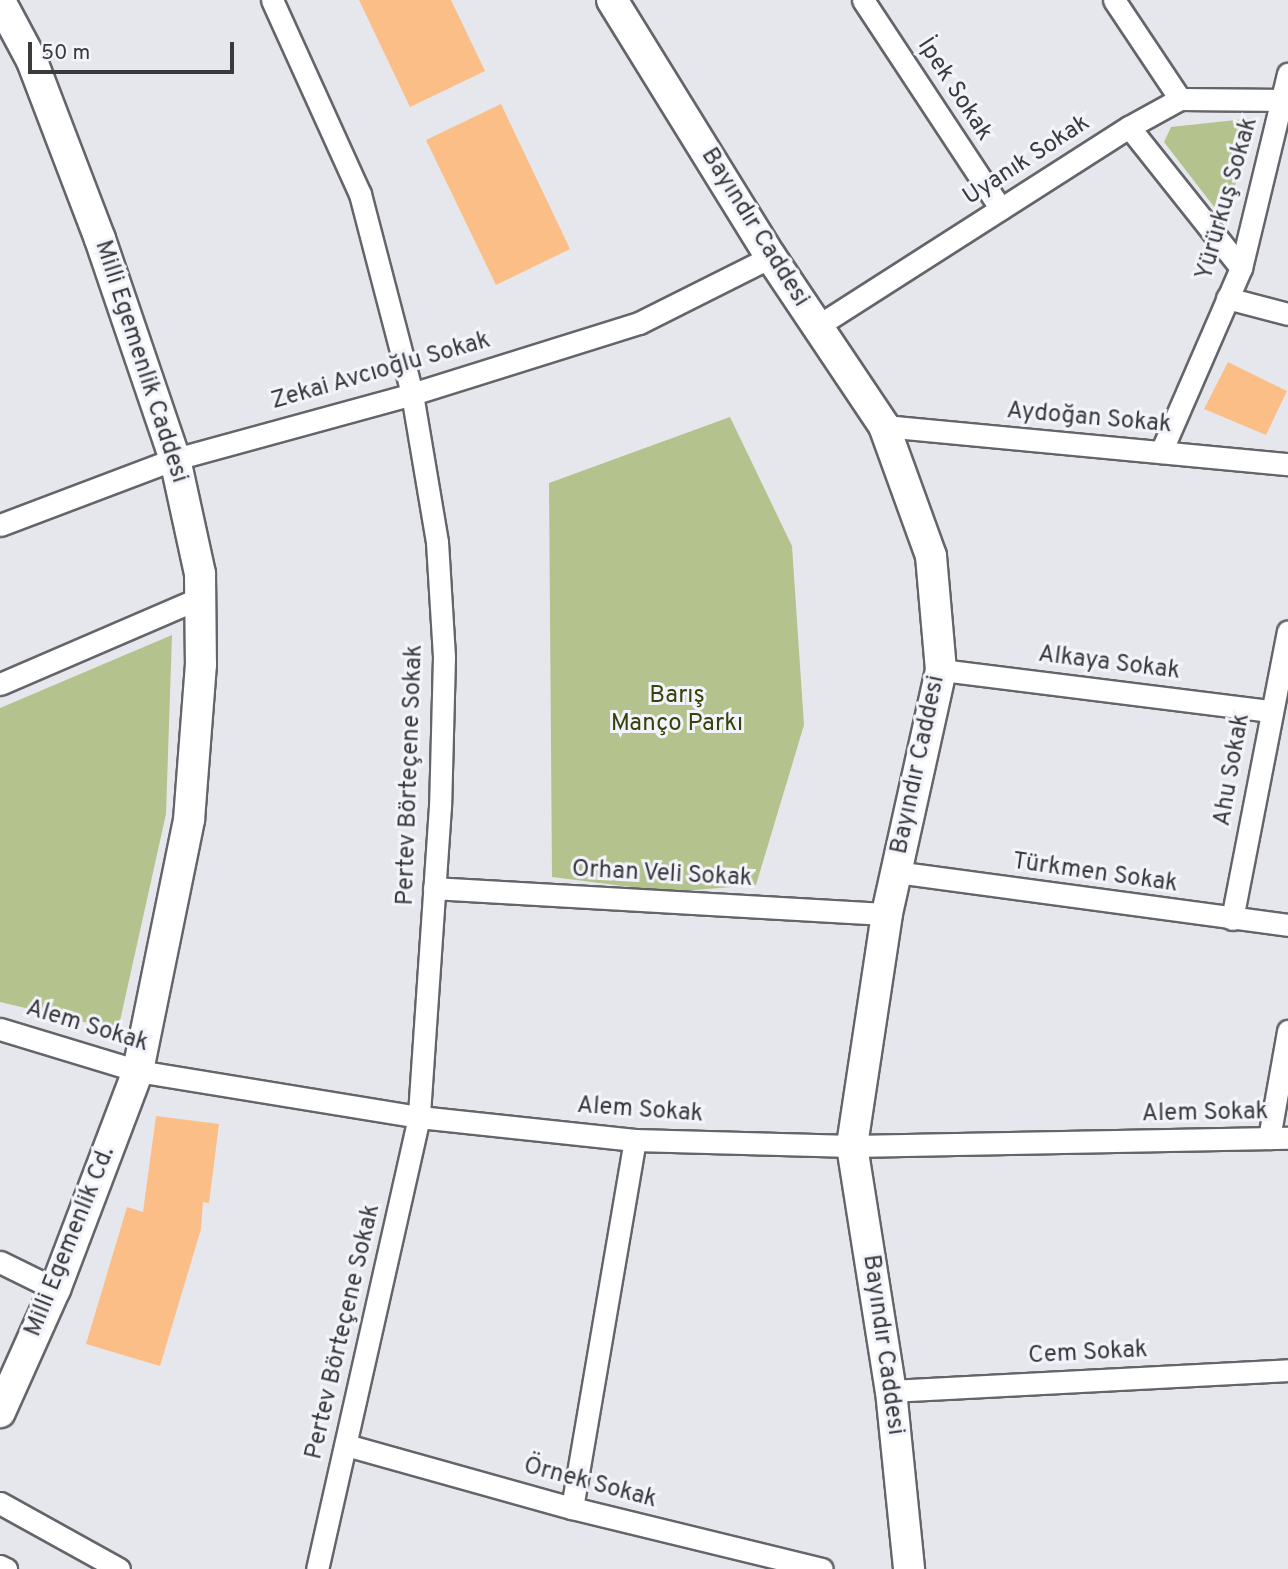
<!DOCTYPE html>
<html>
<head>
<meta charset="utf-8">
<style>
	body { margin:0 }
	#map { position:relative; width:1288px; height:1569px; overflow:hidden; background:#e6e7ed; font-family:Overpass,sans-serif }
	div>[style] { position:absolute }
	.green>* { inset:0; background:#b4c38d }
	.building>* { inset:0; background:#fbbe87 }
	.roads { filter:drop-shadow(2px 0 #64656b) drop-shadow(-2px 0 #64656b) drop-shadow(0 2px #64656b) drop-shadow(0 -2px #64656b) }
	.street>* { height:21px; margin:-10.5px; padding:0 10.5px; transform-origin:10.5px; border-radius:10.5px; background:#fff }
	.secondary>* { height:30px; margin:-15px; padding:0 15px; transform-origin:15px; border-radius:15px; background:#fff }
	span { translate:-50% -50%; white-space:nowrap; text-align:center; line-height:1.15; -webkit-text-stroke:6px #f3f4fb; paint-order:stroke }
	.street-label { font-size:24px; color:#393a3c }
	.park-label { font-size:24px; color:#36420a }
	.scale { position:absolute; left:28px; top:42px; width:206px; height:32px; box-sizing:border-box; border:4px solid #393a3c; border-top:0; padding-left:9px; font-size:21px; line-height:24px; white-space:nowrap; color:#393a3c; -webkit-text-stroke:5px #f3f4fb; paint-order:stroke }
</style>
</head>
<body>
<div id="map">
	<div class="green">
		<i style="clip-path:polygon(1254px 118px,1225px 221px,1164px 142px,1171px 127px)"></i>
		<i style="clip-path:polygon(730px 417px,792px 546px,804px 725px,756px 885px,671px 892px,552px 877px,549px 483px)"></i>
		<i style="clip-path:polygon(172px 635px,166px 814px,118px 1030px,0 1002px,0 708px)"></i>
	</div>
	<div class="building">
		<i style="clip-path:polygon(359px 0,451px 0,485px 71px,410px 107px)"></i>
		<i style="clip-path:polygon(501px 104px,570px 249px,496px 285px,426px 140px)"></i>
		<i style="clip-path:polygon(1228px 362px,1287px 391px,1266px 435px,1204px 409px)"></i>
		<i style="clip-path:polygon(156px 1116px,219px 1124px,209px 1203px,203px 1202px,201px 1229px,160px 1366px,86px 1344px,127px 1207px,143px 1212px)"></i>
	</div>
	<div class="roads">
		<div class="street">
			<i style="left:272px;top:0;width:213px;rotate:65.6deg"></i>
			<i style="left:360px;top:194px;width:207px;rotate:75.4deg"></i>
			<i style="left:412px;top:394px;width:150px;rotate:80.4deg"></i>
			<i style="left:437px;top:542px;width:115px;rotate:86.5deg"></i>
			<i style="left:444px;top:657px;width:149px;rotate:91.5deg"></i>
			<i style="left:440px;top:806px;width:312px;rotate:93.9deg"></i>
			<i style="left:419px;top:1117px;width:463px;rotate:102.7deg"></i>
			<i style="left:863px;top:0;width:250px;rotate:56.6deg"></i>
			<i style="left:1114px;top:0;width:119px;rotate:56.3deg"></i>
			<i style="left:1129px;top:127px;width:180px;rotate:51.5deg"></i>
			<i style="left:1227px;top:298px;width:63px;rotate:14.7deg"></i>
			<i style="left:816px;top:327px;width:371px;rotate:-32.6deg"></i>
			<i style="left:1129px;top:127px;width:58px;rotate:-28.8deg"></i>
			<i style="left:1180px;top:99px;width:108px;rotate:0.5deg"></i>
			<i style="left:884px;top:426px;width:406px;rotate:5.4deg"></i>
			<i style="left:1161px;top:452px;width:201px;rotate:-66.5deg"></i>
			<i style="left:1241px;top:268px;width:200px;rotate:-76.4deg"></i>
			<i style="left:0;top:525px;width:187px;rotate:-20.7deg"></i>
			<i style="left:175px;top:459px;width:246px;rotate:-15.3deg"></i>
			<i style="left:412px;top:394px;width:238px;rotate:-17.4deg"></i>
			<i style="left:639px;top:323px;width:148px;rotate:-26.6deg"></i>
			<i style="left:941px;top:670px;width:332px;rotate:7.1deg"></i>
			<i style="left:0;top:684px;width:218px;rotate:-23.3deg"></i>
			<i style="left:896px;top:872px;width:396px;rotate:7.7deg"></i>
			<i style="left:434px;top:888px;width:454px;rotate:3.3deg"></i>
			<i style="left:1232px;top:919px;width:293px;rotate:-79deg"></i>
			<i style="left:0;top:1029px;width:144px;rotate:16.9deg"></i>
			<i style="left:138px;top:1071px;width:285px;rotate:9.3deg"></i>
			<i style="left:419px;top:1117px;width:217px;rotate:6.1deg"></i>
			<i style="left:635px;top:1140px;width:217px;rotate:1.6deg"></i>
			<i style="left:852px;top:1146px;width:436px;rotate:-1.1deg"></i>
			<i style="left:1269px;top:1138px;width:109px;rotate:-79.9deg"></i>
			<i style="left:0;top:1262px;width:61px;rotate:26.1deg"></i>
			<i style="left:891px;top:1391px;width:398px;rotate:-3deg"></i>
			<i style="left:346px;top:1445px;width:235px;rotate:15.6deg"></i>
			<i style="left:572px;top:1508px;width:257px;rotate:13.7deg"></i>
			<i style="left:0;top:1503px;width:136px;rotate:29deg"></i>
			<i style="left:572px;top:1508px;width:373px;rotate:-80.3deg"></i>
			<i style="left:0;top:1566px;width:7px;rotate:27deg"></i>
		</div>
		<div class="secondary">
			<i style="left:612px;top:0;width:302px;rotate:58.3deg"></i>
			<i style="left:771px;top:257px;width:203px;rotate:56.2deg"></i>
			<i style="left:884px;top:426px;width:138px;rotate:70.1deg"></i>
			<i style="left:931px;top:556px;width:114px;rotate:85deg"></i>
			<i style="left:941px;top:670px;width:250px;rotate:102.5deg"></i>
			<i style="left:887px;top:914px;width:235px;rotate:98.6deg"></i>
			<i style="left:852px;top:1146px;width:248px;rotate:81deg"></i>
			<i style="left:891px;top:1391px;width:179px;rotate:84.2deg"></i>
			<i style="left:0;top:1px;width:68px;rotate:61.9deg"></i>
			<i style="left:32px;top:61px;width:191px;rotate:69.1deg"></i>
			<i style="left:100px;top:239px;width:232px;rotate:71.2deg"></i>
			<i style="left:175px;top:459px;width:118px;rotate:77.7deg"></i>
			<i style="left:200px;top:574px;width:90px;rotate:89.4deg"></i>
			<i style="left:201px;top:664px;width:156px;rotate:94.4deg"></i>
			<i style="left:189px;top:820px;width:256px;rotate:101.5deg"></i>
			<i style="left:138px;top:1071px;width:233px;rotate:110.8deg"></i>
			<i style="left:55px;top:1289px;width:135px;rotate:114.1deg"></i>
		</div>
	</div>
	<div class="street-label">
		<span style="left:954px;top:90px;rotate:57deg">İpek Sokak</span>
		<span style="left:1027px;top:161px;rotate:-33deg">Uyanık Sokak</span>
		<span style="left:1228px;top:199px;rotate:-74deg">Yürürkuş Sokak</span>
		<span style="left:754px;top:228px;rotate:58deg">Bayındır Caddesi</span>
		<span style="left:140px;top:362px;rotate:72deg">Milli Egemenlik Caddesi</span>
		<span style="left:381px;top:372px;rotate:-16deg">Zekai Avcıoğlu Sokak</span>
		<span style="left:1089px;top:419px;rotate:5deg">Aydoğan Sokak</span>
		<span style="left:1109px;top:664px;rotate:7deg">Alkaya Sokak</span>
		<span style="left:919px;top:765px;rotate:-78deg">Bayındır Caddesi</span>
		<span style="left:1233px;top:770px;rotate:-80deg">Ahu Sokak</span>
		<span style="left:411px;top:775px;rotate:-88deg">Pertev Börteçene Sokak</span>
		<span style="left:1095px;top:874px;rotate:8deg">Türkmen Sokak</span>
		<span style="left:662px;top:875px;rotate:3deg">Orhan Veli Sokak</span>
		<span style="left:87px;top:1027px;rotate:17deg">Alem Sokak</span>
		<span style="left:640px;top:1111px;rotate:4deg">Alem Sokak</span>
		<span style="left:1205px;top:1114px;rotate:-1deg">Alem Sokak</span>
		<span style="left:71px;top:1242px;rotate:-68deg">Milli Egemenlik Cd.</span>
		<span style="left:344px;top:1332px;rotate:-77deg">Pertev Börteçene Sokak</span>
		<span style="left:882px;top:1345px;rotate:82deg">Bayındır Caddesi</span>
		<span style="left:1088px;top:1354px;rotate:-3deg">Cem Sokak</span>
		<span style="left:590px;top:1484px;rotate:15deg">Örnek Sokak</span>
	</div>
	<div class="park-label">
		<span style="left:677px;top:711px">Barış<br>Manço Parkı</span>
	</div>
	<div class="scale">50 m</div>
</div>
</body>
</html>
